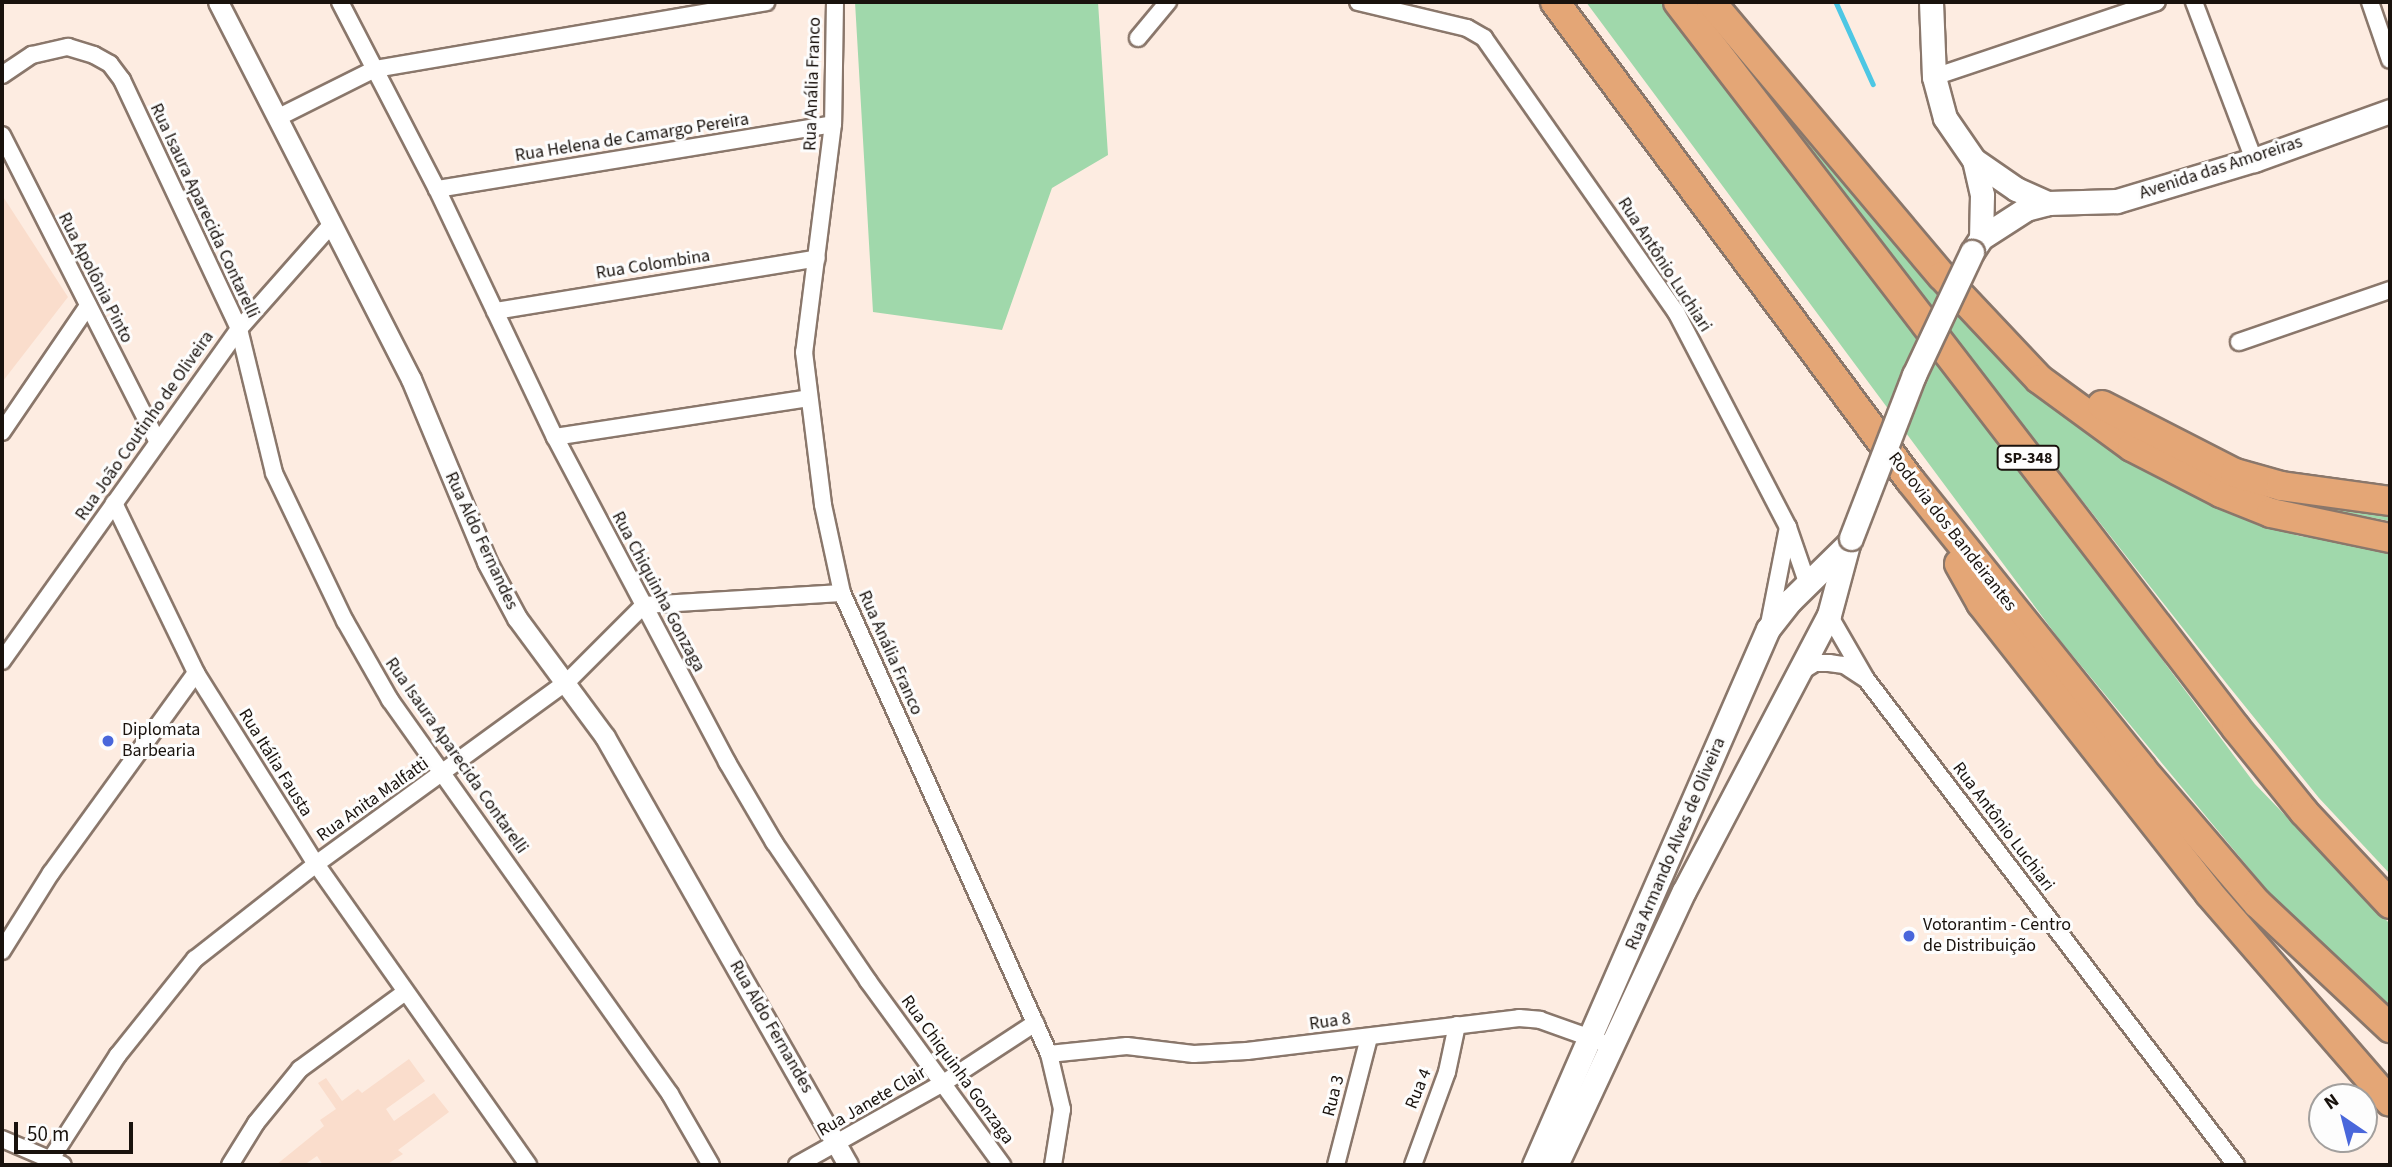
<!DOCTYPE html>
<html>
<head>
<meta charset="utf-8">
<style>
	body { margin:0 }
	#map { position:relative; width:2392px; height:1167px; overflow:hidden; background:#fdece1; font-family:"Source Sans 3",sans-serif }
	div>[style] { position:absolute }
	.built>* { inset:0; background:#faddcc }
	.green>* { inset:0; background:#a0d8ab }
	.stream>* { height:4.5px; margin:-2.25px; padding:0 2.25px; transform-origin:2.25px; border-radius:2.25px; background:#4dc7e4 }
	.roads { filter:drop-shadow(2px 0 #8a776b) drop-shadow(-2px 0 #8a776b) drop-shadow(0 2px #8a776b) drop-shadow(0 -2px #8a776b) }
	.minor>* { height:16px; margin:-8px; padding:0 8px; transform-origin:8px; border-radius:8px; background:#fff }
	.tertiary>* { height:19px; margin:-9.5px; padding:0 9.5px; transform-origin:9.5px; border-radius:9.5px; background:#fff }
	.secondary>* { height:23px; margin:-11.5px; padding:0 11.5px; transform-origin:11.5px; border-radius:11.5px; background:#fff }
	.motorway>* { height:28px; margin:-14px; padding:0 14px; transform-origin:14px; border-radius:14px; background:#e4a676 }
	.bridges { filter:drop-shadow(2px 0 #8a776b) drop-shadow(-2px 0 #8a776b) drop-shadow(0 2px #8a776b) drop-shadow(0 -2px #8a776b) }
	.secondary-bridge>* { height:23px; margin:-11.5px; padding:0 11.5px; transform-origin:11.5px; border-radius:11.5px; background:#fff }
	.dots>* { width:19px; height:19px; translate:-50% -50%; box-sizing:border-box; border:4px solid #fdfdfd; border-radius:50% }
	span { translate:-50% -50%; white-space:nowrap; text-align:center; line-height:1.15; -webkit-text-stroke:6px #fdfdfd; paint-order:stroke }
	.shield-label span { padding:2px 5px; background:#fdfdfd; border:2px solid; border-radius:5px; -webkit-text-stroke-width:0 }
	.shield-label { font-size:16px; color:#19120d; font-weight:700 }
	.street-label { font-size:18px; color:#19120d }
	.poi-label { font-size:18px; color:#19120d }
	.left { translate:0 -50%; text-align:left }
	.frame { position:absolute; inset:0; border:4px solid #19120d; pointer-events:none }
	.north { position:absolute; left:2308px; top:1083px; width:70px; height:70px; box-sizing:border-box; background:#fdfdfd; border:2px solid #a29f9d; border-radius:50%; rotate:325deg; font-size:19px; font-weight:700; line-height:28px; text-align:center; color:#19120d }
	.north::after { content:''; display:block; margin:auto; width:24px; height:32px; background:#4967db; clip-path:polygon(50% 0,100% 100%,50% 72%,0 100%) }
	.scale { position:absolute; left:14px; top:1122px; width:119px; height:32px; box-sizing:border-box; border:4px solid #19120d; border-top:0; padding-left:9px; font-size:21px; line-height:24px; white-space:nowrap; color:#19120d; -webkit-text-stroke:5px #fdfdfd; paint-order:stroke }
</style>
</head>
<body>
<div id="map">
	<div class="built">
		<i style="clip-path:polygon(2px 195px,68px 297px,3px 381px,2px 380px)"></i>
		<i style="clip-path:polygon(409px 1059px,425px 1081px,386px 1109px,394px 1121px,434px 1093px,449px 1112px,398px 1150px,403px 1154px,386px 1165px,323px 1165px,317px 1156px,304px 1165px,276px 1165px,324px 1126px,320px 1120px,336px 1109px,318px 1083px,326px 1078px,342px 1101px,358px 1089px,362px 1093px)"></i>
	</div>
	<div class="green">
		<i style="clip-path:polygon(855px 2px,1098px 2px,1108px 155px,1052px 188px,1002px 330px,873px 312px)"></i>
		<i style="clip-path:polygon(1586px 2px,1665px 2px,1885px 288px,2255px 784px,2390px 924px,2390px 1009px,2282px 908px,2059px 639px)"></i>
		<i style="clip-path:polygon(1773px 94px,1968px 320px,2254px 521px,2299px 536px,2390px 549px,2390px 874px,2319px 798px,2227px 684px,1847px 202px)"></i>
		<i style="clip-path:polygon(2225px 477px,2390px 510px,2390px 521px,2272px 499px)"></i>
	</div>
	<div class="stream">
		<i style="left:1836px;top:2px;width:90px;rotate:65.7deg"></i>
	</div>
	<div class="roads">
		<div class="minor">
			<i style="left:340px;top:2px;width:211px;rotate:62.6deg"></i>
			<i style="left:437px;top:189px;width:275px;rotate:64.6deg"></i>
			<i style="left:555px;top:437px;width:368px;rotate:62.1deg"></i>
			<i style="left:727px;top:762px;width:93px;rotate:59.6deg"></i>
			<i style="left:774px;top:842px;width:168px;rotate:55.9deg"></i>
			<i style="left:868px;top:981px;width:228px;rotate:53.9deg"></i>
			<i style="left:835px;top:2px;width:122px;rotate:90.9deg"></i>
			<i style="left:833px;top:124px;width:230px;rotate:97.2deg"></i>
			<i style="left:804px;top:352px;width:154px;rotate:82.9deg"></i>
			<i style="left:823px;top:505px;width:90px;rotate:77.8deg"></i>
			<i style="left:842px;top:593px;width:505px;rotate:65.82deg"></i>
			<i style="left:1049px;top:1054px;width:57px;rotate:76.7deg"></i>
			<i style="left:1062px;top:1109px;width:57px;rotate:99.1deg"></i>
			<i style="left:1358px;top:2px;width:112px;rotate:13.4deg"></i>
			<i style="left:1467px;top:28px;width:20px;rotate:30deg"></i>
			<i style="left:1484px;top:38px;width:335px;rotate:55deg"></i>
			<i style="left:1676px;top:312px;width:242px;rotate:62.5deg"></i>
			<i style="left:1788px;top:527px;width:61px;rotate:71deg"></i>
			<i style="left:2194px;top:2px;width:169px;rotate:69.2deg"></i>
			<i style="left:2370px;top:2px;width:61px;rotate:71deg"></i>
			<i style="left:1138px;top:38px;width:47px;rotate:-50.2deg"></i>
			<i style="left:2px;top:75px;width:36px;rotate:-34deg"></i>
			<i style="left:32px;top:55px;width:37px;rotate:-13deg"></i>
			<i style="left:68px;top:47px;width:27px;rotate:17deg"></i>
			<i style="left:94px;top:55px;width:18px;rotate:29deg"></i>
			<i style="left:110px;top:64px;width:20px;rotate:53deg"></i>
			<i style="left:122px;top:80px;width:275px;rotate:64.8deg"></i>
			<i style="left:239px;top:329px;width:148px;rotate:76.3deg"></i>
			<i style="left:274px;top:473px;width:164px;rotate:64.4deg"></i>
			<i style="left:345px;top:621px;width:91px;rotate:60.3deg"></i>
			<i style="left:390px;top:700px;width:483px;rotate:54.6deg"></i>
			<i style="left:670px;top:1094px;width:82px;rotate:60deg"></i>
			<i style="left:1934px;top:77px;width:235px;rotate:-18.6deg"></i>
			<i style="left:279px;top:117px;width:107px;rotate:-26.6deg"></i>
			<i style="left:375px;top:69px;width:397px;rotate:-9.7deg"></i>
			<i style="left:2px;top:135px;width:341px;rotate:63.1deg"></i>
			<i style="left:437px;top:189px;width:401px;rotate:-9.3deg"></i>
			<i style="left:495px;top:311px;width:326px;rotate:-9.3deg"></i>
			<i style="left:2239px;top:342px;width:160px;rotate:-19deg"></i>
			<i style="left:2px;top:432px;width:153px;rotate:-55.7deg"></i>
			<i style="left:555px;top:437px;width:257px;rotate:-8.7deg"></i>
			<i style="left:114px;top:503px;width:189px;rotate:64.2deg"></i>
			<i style="left:196px;top:673px;width:226px;rotate:57.9deg"></i>
			<i style="left:316px;top:864px;width:368px;rotate:54.8deg"></i>
			<i style="left:1829px;top:615px;width:74px;rotate:60deg"></i>
			<i style="left:1866px;top:679px;width:611px;rotate:52.72deg"></i>
			<i style="left:1769px;top:624px;width:99px;rotate:-78.9deg"></i>
			<i style="left:2px;top:661px;width:408px;rotate:-54.5deg"></i>
			<i style="left:239px;top:329px;width:140px;rotate:-48.5deg"></i>
			<i style="left:1799px;top:673px;width:19px;rotate:-32deg"></i>
			<i style="left:1815px;top:663px;width:14px"></i>
			<i style="left:1829px;top:663px;width:15px;rotate:8deg"></i>
			<i style="left:1844px;top:665px;width:24px;rotate:33deg"></i>
			<i style="left:2px;top:951px;width:92px;rotate:-57.9deg"></i>
			<i style="left:51px;top:873px;width:247px;rotate:-54.1deg"></i>
			<i style="left:1049px;top:1054px;width:78px;rotate:-5.9deg"></i>
			<i style="left:1127px;top:1046px;width:67px;rotate:6.8deg"></i>
			<i style="left:1194px;top:1054px;width:53px;rotate:-3.2deg"></i>
			<i style="left:1247px;top:1051px;width:274px;rotate:-6.9deg"></i>
			<i style="left:1519px;top:1018px;width:21px;rotate:5deg"></i>
			<i style="left:1540px;top:1020px;width:63px;rotate:19.6deg"></i>
			<i style="left:2px;top:1139px;width:66px;rotate:23.1deg"></i>
			<i style="left:47px;top:1165px;width:131px;rotate:-57.2deg"></i>
			<i style="left:118px;top:1055px;width:123px;rotate:-51.3deg"></i>
			<i style="left:195px;top:959px;width:154px;rotate:-38.1deg"></i>
			<i style="left:316px;top:864px;width:311px;rotate:-36deg"></i>
			<i style="left:568px;top:681px;width:107px;rotate:-45deg"></i>
			<i style="left:644px;top:605px;width:198px;rotate:-3.5deg"></i>
			<i style="left:230px;top:1165px;width:49px;rotate:-58.2deg"></i>
			<i style="left:256px;top:1123px;width:70px;rotate:-50.8deg"></i>
			<i style="left:300px;top:1069px;width:129px;rotate:-36.2deg"></i>
			<i style="left:797px;top:1165px;width:170px;rotate:-29.3deg"></i>
			<i style="left:945px;top:1082px;width:108px;rotate:-33.2deg"></i>
			<i style="left:1336px;top:1165px;width:132px;rotate:-75.5deg"></i>
			<i style="left:1413px;top:1165px;width:99px;rotate:-69.9deg"></i>
			<i style="left:1447px;top:1072px;width:48px;rotate:-78deg"></i>
		</div>
		<div class="tertiary">
			<i style="left:218px;top:2px;width:424px;rotate:62.9deg"></i>
			<i style="left:411px;top:379px;width:198px;rotate:67.4deg"></i>
			<i style="left:487px;top:562px;width:64px;rotate:61.8deg"></i>
			<i style="left:517px;top:618px;width:148px;rotate:53.5deg"></i>
			<i style="left:605px;top:737px;width:492px;rotate:60.4deg"></i>
		</div>
		<div class="secondary">
			<i style="left:1931px;top:2px;width:75px;rotate:87.7deg"></i>
			<i style="left:1934px;top:77px;width:42px;rotate:75deg"></i>
			<i style="left:1945px;top:118px;width:51px;rotate:55.4deg"></i>
			<i style="left:1974px;top:160px;width:51px;rotate:34.6deg"></i>
			<i style="left:2016px;top:189px;width:35px;rotate:24deg"></i>
			<i style="left:1974px;top:160px;width:36px;rotate:77deg"></i>
			<i style="left:1982px;top:195px;width:43px;rotate:91.3deg"></i>
			<i style="left:1972px;top:252px;width:17px;rotate:-57deg"></i>
			<i style="left:1981px;top:238px;width:54px;rotate:-32.8deg"></i>
			<i style="left:2026px;top:209px;width:23px;rotate:-15deg"></i>
			<i style="left:2048px;top:203px;width:69px;rotate:-1.7deg"></i>
			<i style="left:2117px;top:201px;width:143px;rotate:-16.7deg"></i>
			<i style="left:2254px;top:160px;width:145px;rotate:-19.8deg"></i>
			<i style="left:1534px;top:1165px;width:585px;rotate:-66.42deg"></i>
			<i style="left:1768px;top:629px;width:37px;rotate:-52deg"></i>
			<i style="left:1791px;top:600px;width:80px;rotate:-44.5deg"></i>
			<i style="left:1556px;top:1165px;width:302px;rotate:-65deg"></i>
			<i style="left:1684px;top:891px;width:312px;rotate:-62.3deg"></i>
			<i style="left:1829px;top:615px;width:73px;rotate:-75deg"></i>
		</div>
		<div class="motorway">
			<i style="left:1555px;top:2px;width:595px;rotate:53.4deg"></i>
			<i style="left:1910px;top:480px;width:371px;rotate:51.2deg"></i>
			<i style="left:2142px;top:769px;width:177px;rotate:49.4deg"></i>
			<i style="left:2257px;top:903px;width:183px;rotate:43.2deg"></i>
			<i style="left:1678px;top:2px;width:916px;rotate:52.45deg"></i>
			<i style="left:2236px;top:728px;width:108px;rotate:51deg"></i>
			<i style="left:2304px;top:812px;width:126px;rotate:46.9deg"></i>
			<i style="left:1711px;top:2px;width:358px;rotate:49.9deg"></i>
			<i style="left:1942px;top:276px;width:141px;rotate:46.7deg"></i>
			<i style="left:2039px;top:379px;width:115px;rotate:36.2deg"></i>
			<i style="left:2132px;top:447px;width:100px;rotate:27.3deg"></i>
			<i style="left:2221px;top:493px;width:54px;rotate:21.8deg"></i>
			<i style="left:2271px;top:513px;width:122px;rotate:11.9deg"></i>
			<i style="left:2102px;top:405px;width:149px;rotate:27.1deg"></i>
			<i style="left:2235px;top:473px;width:48px;rotate:15.8deg"></i>
			<i style="left:2281px;top:486px;width:110px;rotate:7.8deg"></i>
			<i style="left:1959px;top:564px;width:45px;rotate:60.6deg"></i>
			<i style="left:1981px;top:603px;width:369px;rotate:51.8deg"></i>
			<i style="left:2209px;top:893px;width:276px;rotate:49.1deg"></i>
		</div>
	</div>
	<div class="bridges">
		<div class="secondary-bridge">
			<i style="left:1851px;top:538px;width:175px;rotate:-68.9deg"></i>
			<i style="left:1914px;top:375px;width:136px;rotate:-64.8deg"></i>
		</div>
	</div>
	<div class="dots">
		<i style="left:108px;top:741px;background:#4967db"></i>
		<i style="left:1909px;top:936px;background:#4967db"></i>
	</div>
	<div class="shield-label">
		<span style="left:2028px;top:458px">SP-348</span>
	</div>
	<div class="street-label">
		<span style="left:813px;top:84px;rotate:-88deg">Rua Anália Franco</span>
		<span style="left:632px;top:138px;rotate:-9deg">Rua Helena de Camargo Pereira</span>
		<span style="left:2221px;top:168px;rotate:-18deg">Avenida das Amoreiras</span>
		<span style="left:204px;top:211px;rotate:65deg">Rua Isaura Aparecida Contarelli</span>
		<span style="left:653px;top:265px;rotate:-9deg">Rua Colombina</span>
		<span style="left:1664px;top:265px;rotate:57deg">Rua Antônio Luchiari</span>
		<span style="left:95px;top:278px;rotate:63deg">Rua Apolônia Pinto</span>
		<span style="left:145px;top:426px;rotate:-55deg">Rua João Coutinho de Oliveira</span>
		<span style="left:1952px;top:532px;rotate:52deg">Rodovia dos Bandeirantes</span>
		<span style="left:481px;top:541px;rotate:65deg">Rua Aldo Fernandes</span>
		<span style="left:658px;top:592px;rotate:62deg">Rua Chiquinha Gonzaga</span>
		<span style="left:890px;top:653px;rotate:66deg">Rua Anália Franco</span>
		<span style="left:456px;top:756px;rotate:55deg">Rua Isaura Aparecida Contarelli</span>
		<span style="left:275px;top:763px;rotate:58deg">Rua Itália Fausta</span>
		<span style="left:373px;top:800px;rotate:-35deg">Rua Anita Malfatti</span>
		<span style="left:2003px;top:827px;rotate:53deg">Rua Antônio Luchiari</span>
		<span style="left:1676px;top:844px;rotate:-67deg">Rua Armando Alves de Oliveira</span>
		<span style="left:1330px;top:1022px;rotate:-8deg">Rua 8</span>
		<span style="left:771px;top:1027px;rotate:60deg">Rua Aldo Fernandes</span>
		<span style="left:957px;top:1070px;rotate:54deg">Rua Chiquinha Gonzaga</span>
		<span style="left:1419px;top:1089px;rotate:-68deg">Rua 4</span>
		<span style="left:1334px;top:1096px;rotate:-76deg">Rua 3</span>
		<span style="left:872px;top:1102px;rotate:-30deg">Rua Janete Clair</span>
	</div>
	<div class="poi-label">
		<span class="left" style="left:122px;top:741px">Diplomata<br>Barbearia</span>
		<span class="left" style="left:1923px;top:936px">Votorantim - Centro<br>de Distribuição</span>
	</div>
	<div class="frame"></div>
	<div class="north">N</div>
	<div class="scale">50 m</div>
</div>
</body>
</html>
